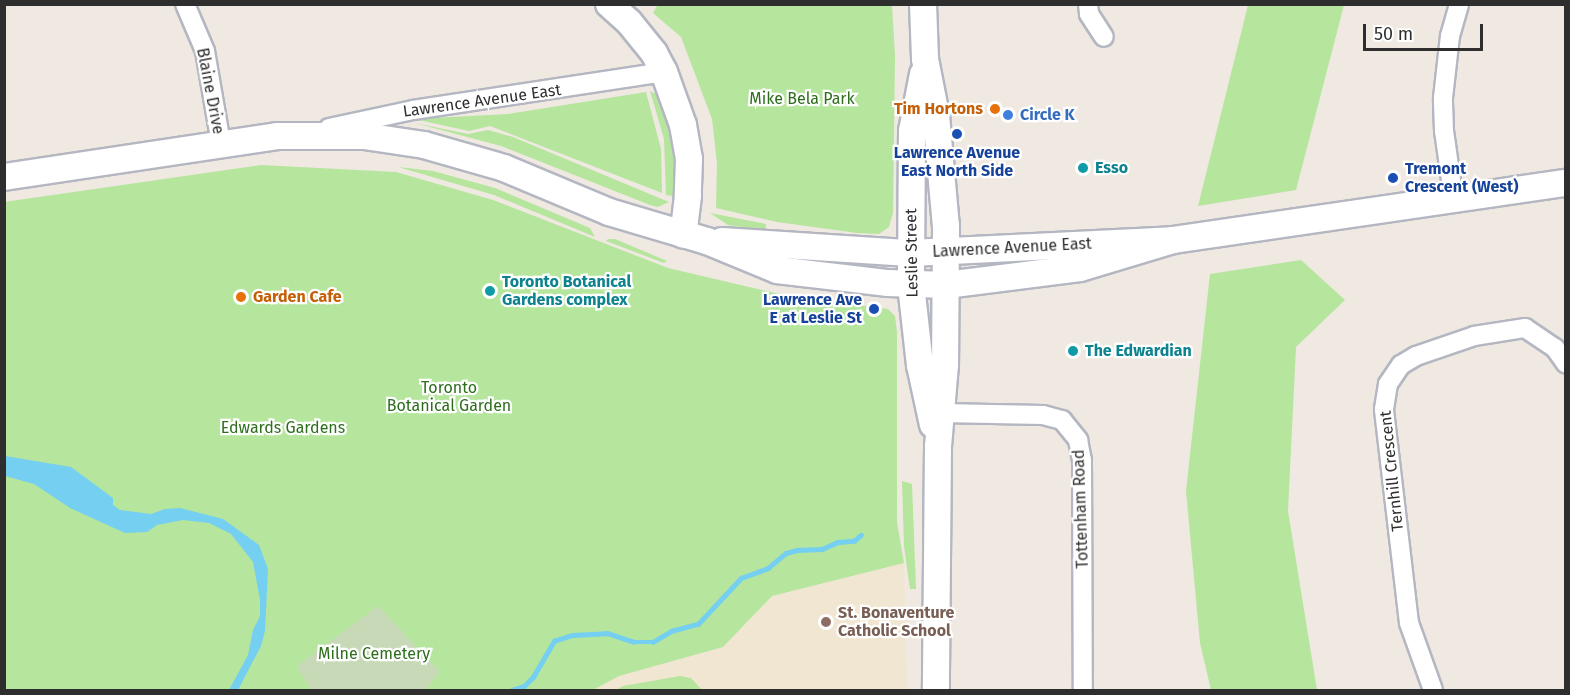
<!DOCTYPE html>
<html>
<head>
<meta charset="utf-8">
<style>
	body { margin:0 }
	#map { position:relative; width:1570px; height:695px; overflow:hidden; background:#efe9e1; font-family:"Fira Sans",sans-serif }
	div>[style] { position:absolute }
	.education>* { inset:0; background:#f0e6d1 }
	.green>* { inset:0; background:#b6e59e }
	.cemetery>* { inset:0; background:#c8d9b8 }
	.water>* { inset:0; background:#75cff0 }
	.stream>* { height:4.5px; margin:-2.25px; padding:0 2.25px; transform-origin:2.25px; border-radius:2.25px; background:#75cff0 }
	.roads { filter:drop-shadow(2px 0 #b4b7c1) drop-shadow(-2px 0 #b4b7c1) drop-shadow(0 2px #b4b7c1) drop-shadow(0 -2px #b4b7c1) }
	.street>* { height:18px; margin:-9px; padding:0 9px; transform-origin:9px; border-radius:9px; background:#fff }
	.secondary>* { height:26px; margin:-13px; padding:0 13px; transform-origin:13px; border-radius:13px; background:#fff }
	.dots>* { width:16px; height:16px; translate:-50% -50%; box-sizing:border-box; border:3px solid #fff; border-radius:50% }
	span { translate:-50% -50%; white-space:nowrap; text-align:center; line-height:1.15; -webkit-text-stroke:4.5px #fff; paint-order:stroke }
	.street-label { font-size:16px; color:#2e2e2e }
	.park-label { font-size:16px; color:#2c6e1b }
	.food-label { font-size:16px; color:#c56008; font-weight:700 }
	.right { translate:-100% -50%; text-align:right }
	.left { translate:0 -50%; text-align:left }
	.shop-label { font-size:16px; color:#366cbe; font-weight:700 }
	.transit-label { font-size:16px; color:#164399; font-weight:700 }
	.culture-label { font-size:16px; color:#0d838f; font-weight:700 }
	.education-label { font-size:16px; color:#785e54; font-weight:700 }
	.frame { position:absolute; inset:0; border:6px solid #2e2e2e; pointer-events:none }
	.scale { position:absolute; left:1363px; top:24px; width:120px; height:27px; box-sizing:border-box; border:3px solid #2e2e2e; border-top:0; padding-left:8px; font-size:18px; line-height:21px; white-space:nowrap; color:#2e2e2e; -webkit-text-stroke:4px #fff; paint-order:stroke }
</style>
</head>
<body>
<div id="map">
	<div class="education">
		<i style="clip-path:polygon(904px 563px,907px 690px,593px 690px,619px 676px,723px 647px,772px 596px)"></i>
	</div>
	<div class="green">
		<i style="clip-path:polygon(658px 4px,892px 5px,895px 56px,893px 213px,889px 227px,879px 234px,857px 233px,777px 222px,716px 208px,717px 163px,712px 119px,681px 37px,653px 13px)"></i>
		<i style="clip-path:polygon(1248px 5px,1344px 5px,1296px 190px,1198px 206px)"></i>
		<i style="clip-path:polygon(650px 91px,661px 97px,669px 116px,676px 152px,674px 196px,666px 195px,664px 139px)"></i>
		<i style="clip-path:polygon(646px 92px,661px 149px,662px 193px,490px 126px,469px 131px,414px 119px,508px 114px)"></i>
		<i style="clip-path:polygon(415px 123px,468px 134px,488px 130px,513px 137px,669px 202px,658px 207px,650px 205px,501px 146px)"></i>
		<i style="clip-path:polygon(261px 165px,396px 172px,493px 200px,668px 268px,775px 293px,888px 309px,895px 316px,897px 332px,897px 522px,904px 563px,772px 596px,723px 647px,619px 676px,593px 690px,5px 690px,4px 202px)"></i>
		<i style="clip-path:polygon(398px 167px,433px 171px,495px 188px,590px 228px,595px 237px,494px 195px)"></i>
		<i style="clip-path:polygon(710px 213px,766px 224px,765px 231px,728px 225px)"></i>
		<i style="clip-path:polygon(608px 239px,615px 239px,667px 261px,664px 263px,606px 241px)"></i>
		<i style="clip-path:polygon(1301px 260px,1345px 300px,1296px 347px,1288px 511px,1317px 690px,1211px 690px,1200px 643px,1186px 491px,1210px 274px)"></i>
		<i style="clip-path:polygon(902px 481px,912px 484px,916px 589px,910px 589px,904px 546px)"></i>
		<i style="clip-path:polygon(680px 676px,691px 678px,702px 690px,616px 690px,623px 686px)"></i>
	</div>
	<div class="cemetery">
		<i style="clip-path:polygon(378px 606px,440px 672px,425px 690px,311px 690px,297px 666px)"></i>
	</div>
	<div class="water">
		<i style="clip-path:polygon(5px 456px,71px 467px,113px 498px,113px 505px,120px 510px,151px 514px,165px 509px,180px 508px,223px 519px,259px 545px,268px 569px,265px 631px,261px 646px,238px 690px,229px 690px,248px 655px,253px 630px,260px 616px,260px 600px,253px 562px,231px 534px,209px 523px,183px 520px,157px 525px,147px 532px,125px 533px,70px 508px,34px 484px,5px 476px)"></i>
	</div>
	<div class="stream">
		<i style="left:512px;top:690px;width:13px;rotate:-18deg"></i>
		<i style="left:524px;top:686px;width:13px;rotate:-45deg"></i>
		<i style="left:533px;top:677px;width:42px;rotate:-59.7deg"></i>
		<i style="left:554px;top:641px;width:19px;rotate:-18deg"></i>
		<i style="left:572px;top:635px;width:35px;rotate:-3deg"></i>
		<i style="left:607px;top:633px;width:28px;rotate:18deg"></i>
		<i style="left:634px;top:642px;width:19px"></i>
		<i style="left:653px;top:642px;width:21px;rotate:-31deg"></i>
		<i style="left:671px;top:631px;width:28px;rotate:-15deg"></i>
		<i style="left:698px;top:624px;width:63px;rotate:-46.9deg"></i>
		<i style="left:741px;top:578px;width:29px;rotate:-20deg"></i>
		<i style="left:768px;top:568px;width:23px;rotate:-40deg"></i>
		<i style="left:786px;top:553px;width:11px;rotate:-15deg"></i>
		<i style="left:797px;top:550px;width:25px;rotate:-2deg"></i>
		<i style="left:822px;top:549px;width:17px;rotate:-24deg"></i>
		<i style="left:838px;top:542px;width:16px;rotate:-4deg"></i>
		<i style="left:854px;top:541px;width:9px;rotate:-41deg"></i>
	</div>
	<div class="roads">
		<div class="street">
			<i style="left:185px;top:4px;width:51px;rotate:66.9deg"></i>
			<i style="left:205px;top:51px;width:94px;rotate:80.2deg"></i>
			<i style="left:1088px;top:4px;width:10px;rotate:84deg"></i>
			<i style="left:1089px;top:14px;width:27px;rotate:57deg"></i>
			<i style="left:329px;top:128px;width:86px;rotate:-12.1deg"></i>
			<i style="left:413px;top:110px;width:254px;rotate:-8.6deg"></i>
			<i style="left:1454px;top:201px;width:71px;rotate:-98.1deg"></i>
			<i style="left:1444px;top:131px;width:33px;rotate:-92deg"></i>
			<i style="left:1443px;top:98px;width:62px;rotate:-83.6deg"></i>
			<i style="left:1450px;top:36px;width:33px;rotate:-74deg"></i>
			<i style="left:941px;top:413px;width:102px;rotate:1.1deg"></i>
			<i style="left:1043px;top:415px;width:20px;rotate:15deg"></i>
			<i style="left:1062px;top:420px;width:26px;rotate:51deg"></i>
			<i style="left:1078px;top:440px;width:20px;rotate:79deg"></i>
			<i style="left:1082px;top:460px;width:230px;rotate:89.8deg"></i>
			<i style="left:1433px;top:690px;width:71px;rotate:-109.7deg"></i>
			<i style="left:1409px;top:623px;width:215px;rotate:-96.7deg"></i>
			<i style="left:1384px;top:409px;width:25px;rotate:-81deg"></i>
			<i style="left:1388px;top:384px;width:23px;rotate:-56deg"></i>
			<i style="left:1401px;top:365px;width:17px;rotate:-31deg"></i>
			<i style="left:1416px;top:356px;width:61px;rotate:-19deg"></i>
			<i style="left:1474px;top:336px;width:52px;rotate:-8.9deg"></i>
			<i style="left:1525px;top:328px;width:36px;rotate:34deg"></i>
			<i style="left:1555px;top:348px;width:19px;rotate:55deg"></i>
		</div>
		<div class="secondary">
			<i style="left:609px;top:4px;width:27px;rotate:42deg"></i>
			<i style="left:629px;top:22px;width:40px;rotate:51deg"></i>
			<i style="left:654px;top:53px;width:21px;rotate:62deg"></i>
			<i style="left:664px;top:72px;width:56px;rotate:70.3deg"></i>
			<i style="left:683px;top:125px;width:35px;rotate:80deg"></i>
			<i style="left:689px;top:159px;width:37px;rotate:92deg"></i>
			<i style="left:688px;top:196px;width:39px;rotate:97deg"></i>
			<i style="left:923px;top:4px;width:55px;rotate:87.9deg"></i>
			<i style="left:925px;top:59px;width:57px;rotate:78.9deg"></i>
			<i style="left:936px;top:115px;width:111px;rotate:84.9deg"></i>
			<i style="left:946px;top:226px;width:139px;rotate:90.4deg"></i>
			<i style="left:945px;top:365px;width:81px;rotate:94.9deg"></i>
			<i style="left:938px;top:446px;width:244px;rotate:90.5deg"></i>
			<i style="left:923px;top:74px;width:58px;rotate:100.9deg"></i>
			<i style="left:912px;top:131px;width:154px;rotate:90.4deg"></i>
			<i style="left:911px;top:285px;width:81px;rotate:83.6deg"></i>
			<i style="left:920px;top:365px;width:61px;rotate:77.8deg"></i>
			<i style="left:4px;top:177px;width:276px;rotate:-8.5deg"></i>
			<i style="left:277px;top:136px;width:87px"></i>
			<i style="left:364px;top:136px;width:61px;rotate:8.5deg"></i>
			<i style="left:424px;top:145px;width:83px;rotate:16deg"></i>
			<i style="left:504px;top:168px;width:114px;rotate:22.7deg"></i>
			<i style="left:609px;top:212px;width:102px;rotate:16.5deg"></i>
			<i style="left:707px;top:241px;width:76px;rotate:22.5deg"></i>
			<i style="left:777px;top:270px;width:112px;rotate:6.7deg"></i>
			<i style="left:888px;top:283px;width:58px;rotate:2deg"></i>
			<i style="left:946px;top:285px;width:135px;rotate:-7.2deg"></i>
			<i style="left:1080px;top:268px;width:97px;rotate:-16.8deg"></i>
			<i style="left:722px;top:241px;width:188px;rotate:3.7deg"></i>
			<i style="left:910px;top:253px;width:263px;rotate:-2.8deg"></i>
			<i style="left:1173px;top:240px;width:397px;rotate:-8.3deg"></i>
		</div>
	</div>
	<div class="dots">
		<i style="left:995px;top:109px;background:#e8710a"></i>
		<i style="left:1008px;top:115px;background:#3f7fe0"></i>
		<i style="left:957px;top:134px;background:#1a4fb4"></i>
		<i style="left:1083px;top:168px;background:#0f9aa8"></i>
		<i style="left:1393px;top:178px;background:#1a4fb4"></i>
		<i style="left:490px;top:291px;background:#0f9aa8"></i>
		<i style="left:241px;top:297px;background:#e8710a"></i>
		<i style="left:874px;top:309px;background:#1a4fb4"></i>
		<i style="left:1073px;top:351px;background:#0f9aa8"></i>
		<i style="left:826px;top:622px;background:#8d6e63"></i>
	</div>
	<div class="street-label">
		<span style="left:210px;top:91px;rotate:79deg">Blaine Drive</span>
		<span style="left:482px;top:101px;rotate:-8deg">Lawrence Avenue East</span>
		<span style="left:1012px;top:248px;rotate:-3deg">Lawrence Avenue East</span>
		<span style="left:912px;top:253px;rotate:-91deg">Leslie Street</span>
		<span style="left:1392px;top:471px;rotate:-96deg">Ternhill Crescent</span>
		<span style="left:1081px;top:509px;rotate:-92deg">Tottenham Road</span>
	</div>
	<div class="park-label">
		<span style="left:802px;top:99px">Mike Bela Park</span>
		<span style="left:449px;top:397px">Toronto<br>Botanical Garden</span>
		<span style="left:283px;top:428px">Edwards Gardens</span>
		<span style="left:374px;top:654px">Milne Cemetery</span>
	</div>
	<div class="food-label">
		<span class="right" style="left:983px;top:109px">Tim Hortons</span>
		<span class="left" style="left:253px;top:297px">Garden Cafe</span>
	</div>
	<div class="shop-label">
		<span class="left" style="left:1020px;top:115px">Circle K</span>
	</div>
	<div class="transit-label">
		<span style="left:957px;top:162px">Lawrence Avenue<br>East North Side</span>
		<span class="left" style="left:1405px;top:178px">Tremont<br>Crescent (West)</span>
		<span class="right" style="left:862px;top:309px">Lawrence Ave<br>E at Leslie St</span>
	</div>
	<div class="culture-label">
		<span class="left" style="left:1095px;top:168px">Esso</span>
		<span class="left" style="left:502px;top:291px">Toronto Botanical<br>Gardens complex</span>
		<span class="left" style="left:1085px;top:351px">The Edwardian</span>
	</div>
	<div class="education-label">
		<span class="left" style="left:838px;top:622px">St. Bonaventure<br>Catholic School</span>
	</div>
	<div class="frame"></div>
	<div class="scale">50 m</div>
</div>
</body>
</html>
